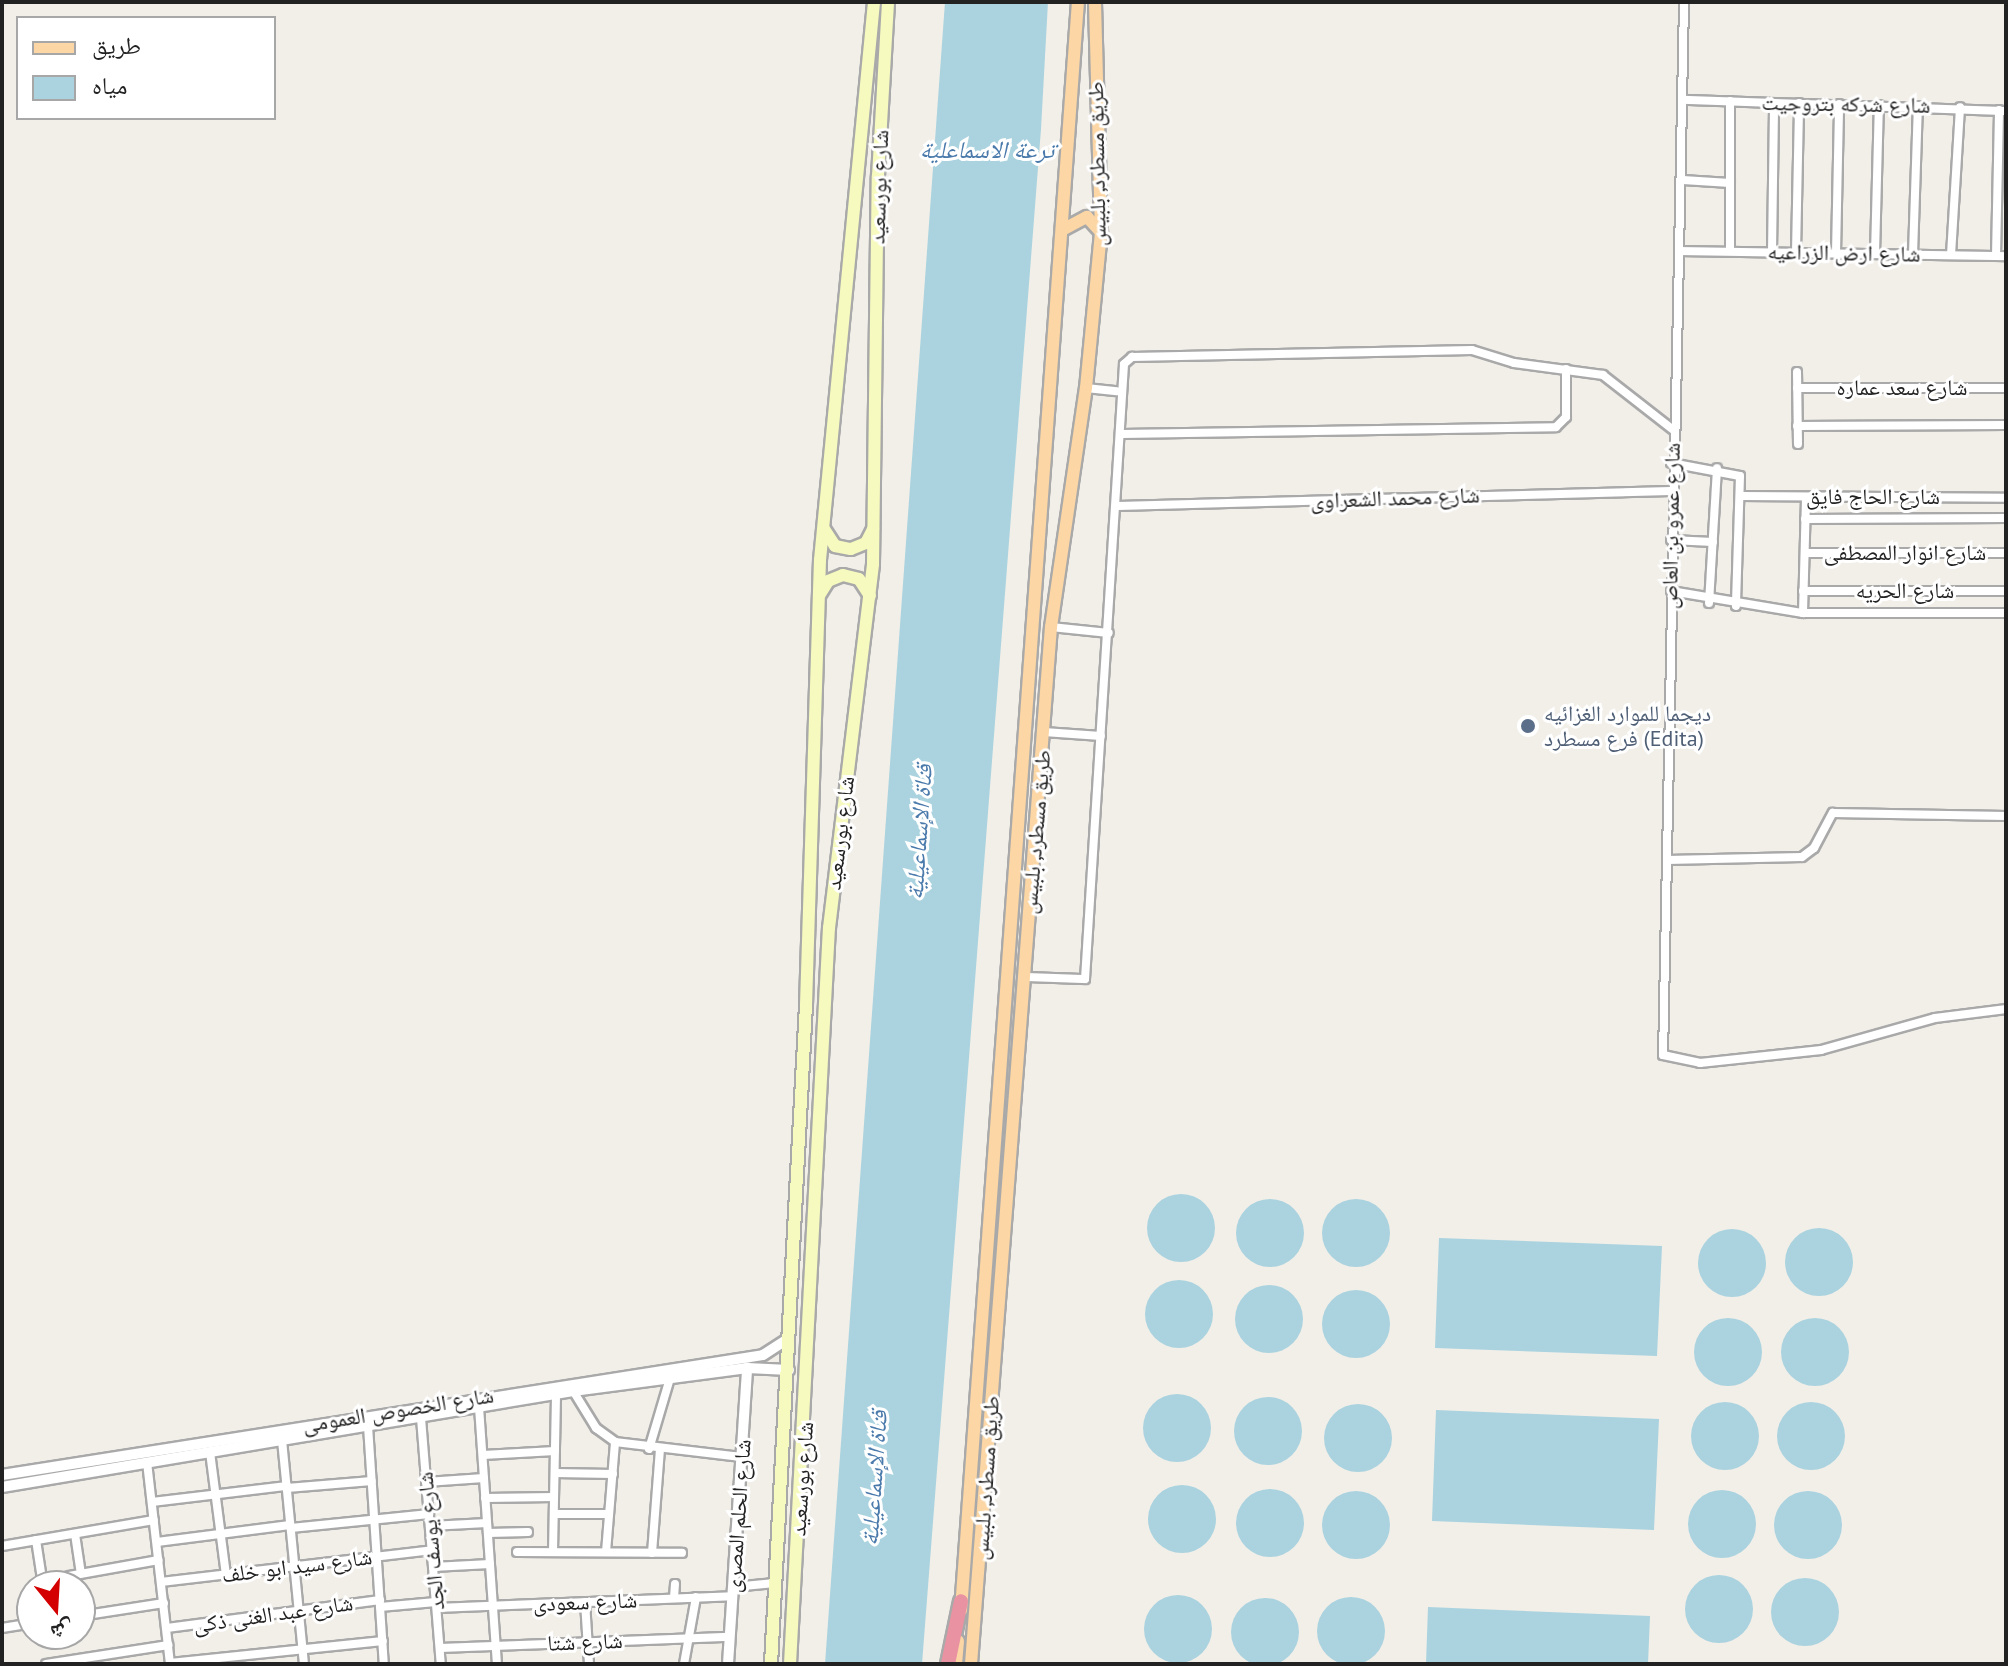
<!DOCTYPE html>
<html>
<head>
<meta charset="utf-8">
<style>
	body { margin:0 }
	#map { position:relative; width:2008px; height:1666px; overflow:hidden; background:#f2efe9; font-family:"PT Sans","Noto Naskh Arabic",sans-serif }
	div>[style] { position:absolute }
	.water>* { inset:0; background:#aad3df }
	.round { border-radius:50% }
	.roads { filter:drop-shadow(2px 0 #a9a9a9) drop-shadow(-2px 0 #a9a9a9) drop-shadow(0 2px #a9a9a9) drop-shadow(0 -2px #a9a9a9) }
	.minor>* { height:8px; margin:-4px; padding:0 4px; transform-origin:4px; border-radius:4px; background:#fff }
	.tertiary>* { height:10px; margin:-5px; padding:0 5px; transform-origin:5px; border-radius:5px; background:#fff }
	.secondary>* { height:12px; margin:-6px; padding:0 6px; transform-origin:6px; border-radius:6px; background:#f7fabf }
	.primary>* { height:12px; margin:-6px; padding:0 6px; transform-origin:6px; border-radius:6px; background:#fcd6a4 }
	.motorway>* { height:14px; margin:-7px; padding:0 7px; transform-origin:7px; border-radius:7px; background:#e892a2 }
	.dots>* { width:22px; height:22px; translate:-50% -50%; box-sizing:border-box; border:4px solid #fff; border-radius:50% }
	span { translate:-50% -50%; white-space:nowrap; text-align:center; line-height:1.15; -webkit-text-stroke:6px #fff; paint-order:stroke }
	.street-label { font-size:22px; color:#222 }
	.service-label { font-size:22px; color:#4e5e75 }
	.left { translate:0 -50%; text-align:left }
	.water-label { font-size:24px; color:#4a7aab; font-style:italic }
	.frame { position:absolute; inset:0; border:4px solid #222; pointer-events:none }
	.legend { position:absolute; left:16px; top:16px; width:260px; height:104px; box-sizing:border-box; background:#fff; border:2px solid #a7a7a7; margin:0; padding:10px 14px; list-style:none; font-size:24px; color:#222 }
	.legend li { display:flex; align-items:center; gap:16px; height:40px }
	.legend b { width:40px; border:2px solid #a7a7a7 }
	.north { position:absolute; left:16px; top:1570px; width:80px; height:80px; box-sizing:border-box; background:#fff; border:2px solid #a7a7a7; border-radius:50%; rotate:162deg; font-size:22px; font-weight:700; line-height:32px; text-align:center; color:#222 }
	.north::after { content:''; display:block; margin:auto; width:28px; height:36px; background:#d40000; clip-path:polygon(50% 0,100% 100%,50% 72%,0 100%) }
</style>
</head>
<body>
<div id="map">
	<div class="water">
		<i style="clip-path:polygon(945px 2px,1048px 2px,1041px 129px,922px 1664px,825px 1664px)"></i>
		<i class="round" style="left:1147px;top:1194px;width:68px;height:68px"></i>
		<i class="round" style="left:1236px;top:1199px;width:68px;height:68px"></i>
		<i class="round" style="left:1322px;top:1199px;width:68px;height:68px"></i>
		<i class="round" style="left:1785px;top:1228px;width:68px;height:68px"></i>
		<i class="round" style="left:1698px;top:1229px;width:68px;height:68px"></i>
		<i style="clip-path:polygon(1439px 1238px,1662px 1246px,1657px 1356px,1435px 1348px)"></i>
		<i class="round" style="left:1145px;top:1280px;width:68px;height:68px"></i>
		<i class="round" style="left:1235px;top:1285px;width:68px;height:68px"></i>
		<i class="round" style="left:1322px;top:1290px;width:68px;height:68px"></i>
		<i class="round" style="left:1694px;top:1318px;width:68px;height:68px"></i>
		<i class="round" style="left:1781px;top:1318px;width:68px;height:68px"></i>
		<i class="round" style="left:1143px;top:1394px;width:68px;height:68px"></i>
		<i class="round" style="left:1234px;top:1397px;width:68px;height:68px"></i>
		<i class="round" style="left:1777px;top:1402px;width:68px;height:68px"></i>
		<i class="round" style="left:1691px;top:1402px;width:68px;height:68px"></i>
		<i class="round" style="left:1324px;top:1404px;width:68px;height:68px"></i>
		<i style="clip-path:polygon(1436px 1410px,1659px 1419px,1654px 1530px,1432px 1521px)"></i>
		<i class="round" style="left:1148px;top:1485px;width:68px;height:68px"></i>
		<i class="round" style="left:1236px;top:1489px;width:68px;height:68px"></i>
		<i class="round" style="left:1688px;top:1490px;width:68px;height:68px"></i>
		<i class="round" style="left:1774px;top:1491px;width:68px;height:68px"></i>
		<i class="round" style="left:1322px;top:1491px;width:68px;height:68px"></i>
		<i class="round" style="left:1685px;top:1575px;width:68px;height:68px"></i>
		<i class="round" style="left:1771px;top:1578px;width:68px;height:68px"></i>
		<i class="round" style="left:1144px;top:1595px;width:68px;height:68px"></i>
		<i class="round" style="left:1317px;top:1597px;width:68px;height:68px"></i>
		<i class="round" style="left:1231px;top:1598px;width:68px;height:68px"></i>
		<i style="clip-path:polygon(1428px 1607px,1650px 1616px,1648px 1664px,1426px 1664px)"></i>
	</div>
	<div class="roads">
		<div class="minor">
			<i style="left:1684px;top:2px;width:1053px;rotate:91.14deg"></i>
			<i style="left:1663px;top:1055px;width:38px;rotate:12deg"></i>
			<i style="left:1700px;top:1063px;width:122px;rotate:-6.1deg"></i>
			<i style="left:1821px;top:1050px;width:118px;rotate:-15.7deg"></i>
			<i style="left:1935px;top:1018px;width:72px;rotate:-7.2deg"></i>
			<i style="left:1686px;top:100px;width:320px;rotate:2deg"></i>
			<i style="left:1683px;top:180px;width:47px;rotate:3.7deg"></i>
			<i style="left:1682px;top:251px;width:324px;rotate:0.9deg"></i>
			<i style="left:1730px;top:251px;width:150px;rotate:-90deg"></i>
			<i style="left:1772px;top:252px;width:149px;rotate:-89.2deg"></i>
			<i style="left:1796px;top:252px;width:149px;rotate:-88.8deg"></i>
			<i style="left:1836px;top:253px;width:149px;rotate:-88.8deg"></i>
			<i style="left:1875px;top:254px;width:149px;rotate:-88.5deg"></i>
			<i style="left:1913px;top:254px;width:148px;rotate:-88.1deg"></i>
			<i style="left:1951px;top:255px;width:148px;rotate:-86.5deg"></i>
			<i style="left:1996px;top:256px;width:146px;rotate:-88.8deg"></i>
			<i style="left:1797px;top:372px;width:72px;rotate:89.2deg"></i>
			<i style="left:1086px;top:388px;width:31px;rotate:6deg"></i>
			<i style="left:1797px;top:388px;width:209px"></i>
			<i style="left:1797px;top:426px;width:209px;rotate:-0.3deg"></i>
			<i style="left:1122px;top:434px;width:434px;rotate:-0.9deg"></i>
			<i style="left:1556px;top:427px;width:14px;rotate:-45deg"></i>
			<i style="left:1566px;top:417px;width:48px;rotate:-90deg"></i>
			<i style="left:1671px;top:463px;width:70px;rotate:10.7deg"></i>
			<i style="left:1740px;top:476px;width:130px;rotate:91.8deg"></i>
			<i style="left:1741px;top:496px;width:265px;rotate:0.4deg"></i>
			<i style="left:1118px;top:506px;width:553px;rotate:-1.55deg"></i>
			<i style="left:1805px;top:519px;width:201px;rotate:-0.3deg"></i>
			<i style="left:1671px;top:540px;width:42px;rotate:2.7deg"></i>
			<i style="left:1805px;top:553px;width:201px"></i>
			<i style="left:1671px;top:591px;width:134px;rotate:9.5deg"></i>
			<i style="left:1803px;top:613px;width:203px"></i>
			<i style="left:1803px;top:591px;width:203px"></i>
			<i style="left:1709px;top:603px;width:135px;rotate:-86.6deg"></i>
			<i style="left:1803px;top:613px;width:115px;rotate:-88.5deg"></i>
			<i style="left:1051px;top:627px;width:58px;rotate:5.9deg"></i>
			<i style="left:1044px;top:732px;width:57px;rotate:4deg"></i>
			<i style="left:1667px;top:860px;width:135px;rotate:-1.3deg"></i>
			<i style="left:1802px;top:857px;width:15px;rotate:-37deg"></i>
			<i style="left:1814px;top:848px;width:40px;rotate:-62deg"></i>
			<i style="left:1833px;top:813px;width:173px;rotate:1deg"></i>
			<i style="left:1024px;top:977px;width:61px;rotate:1.9deg"></i>
			<i style="left:1085px;top:979px;width:616px;rotate:-86.37deg"></i>
			<i style="left:1124px;top:364px;width:11px;rotate:-41deg"></i>
			<i style="left:1132px;top:357px;width:340px;rotate:-1.2deg"></i>
			<i style="left:1472px;top:350px;width:44px;rotate:17.2deg"></i>
			<i style="left:1514px;top:363px;width:90px;rotate:7.7deg"></i>
			<i style="left:1603px;top:375px;width:88px;rotate:38deg"></i>
			<i style="left:572px;top:1389px;width:46px;rotate:58.4deg"></i>
			<i style="left:596px;top:1428px;width:24px;rotate:36deg"></i>
			<i style="left:615px;top:1442px;width:127px;rotate:6.8deg"></i>
			<i style="left:479px;top:1407px;width:258px;rotate:86deg"></i>
			<i style="left:421px;top:1418px;width:247px;rotate:85.4deg"></i>
			<i style="left:368px;top:1426px;width:239px;rotate:86.2deg"></i>
			<i style="left:282px;top:1440px;width:225px;rotate:84.4deg"></i>
			<i style="left:649px;top:1449px;width:74px;rotate:-73.5deg"></i>
			<i style="left:210px;top:1452px;width:124px;rotate:82.6deg"></i>
			<i style="left:483px;top:1455px;width:72px;rotate:-3.2deg"></i>
			<i style="left:147px;top:1462px;width:203px;rotate:83.5deg"></i>
			<i style="left:555px;top:1473px;width:58px;rotate:1deg"></i>
			<i style="left:426px;top:1482px;width:58px;rotate:-3.9deg"></i>
			<i style="left:287px;top:1488px;width:85px;rotate:-4.7deg"></i>
			<i style="left:485px;top:1498px;width:69px;rotate:-0.8deg"></i>
			<i style="left:152px;top:1502px;width:136px;rotate:-6.8deg"></i>
			<i style="left:554px;top:1514px;width:55px"></i>
			<i style="left:430px;top:1526px;width:57px;rotate:-3deg"></i>
			<i style="left:291px;top:1528px;width:139px;rotate:-5.8deg"></i>
			<i style="left:488px;top:1533px;width:40px;rotate:-1.4deg"></i>
			<i style="left:75px;top:1534px;width:40px;rotate:81.5deg"></i>
			<i style="left:36px;top:1540px;width:47px;rotate:81.3deg"></i>
			<i style="left:157px;top:1542px;width:134px;rotate:-7.3deg"></i>
			<i style="left:2px;top:1546px;width:154px;rotate:-9.7deg"></i>
			<i style="left:517px;top:1552px;width:165px;rotate:0.3deg"></i>
			<i style="left:553px;top:1552px;width:158px;rotate:-88.9deg"></i>
			<i style="left:606px;top:1552px;width:110px;rotate:-85.3deg"></i>
			<i style="left:652px;top:1553px;width:103px;rotate:-85.6deg"></i>
			<i style="left:433px;top:1567px;width:57px;rotate:-3deg"></i>
			<i style="left:69px;top:1576px;width:91px;rotate:-10.1deg"></i>
			<i style="left:161px;top:1582px;width:273px;rotate:-6.7deg"></i>
			<i style="left:733px;top:1587px;width:42px;rotate:-5.4deg"></i>
			<i style="left:674px;top:1598px;width:14px;rotate:-86deg"></i>
			<i style="left:585px;top:1602px;width:62px;rotate:86.3deg"></i>
			<i style="left:380px;top:1607px;width:56px;rotate:-5.1deg"></i>
			<i style="left:437px;top:1608px;width:295px;rotate:-2.3deg"></i>
			<i style="left:80px;top:1616px;width:85px;rotate:-8.8deg"></i>
			<i style="left:2px;top:1628px;width:30px;rotate:-9deg"></i>
			<i style="left:167px;top:1628px;width:215px;rotate:-7.5deg"></i>
			<i style="left:440px;top:1648px;width:290px;rotate:-2.2deg"></i>
			<i style="left:170px;top:1663px;width:214px;rotate:-5.9deg"></i>
			<i style="left:46px;top:1664px;width:124px;rotate:-8.8deg"></i>
			<i style="left:684px;top:1664px;width:68px;rotate:-79.8deg"></i>
		</div>
		<div class="tertiary">
			<i style="left:2px;top:1475px;width:770px;rotate:-8.96deg"></i>
			<i style="left:763px;top:1355px;width:31px;rotate:-33deg"></i>
			<i style="left:2px;top:1487px;width:579px;rotate:-9.54deg"></i>
			<i style="left:573px;top:1391px;width:176px;rotate:-7.5deg"></i>
			<i style="left:747px;top:1368px;width:42px;rotate:2.7deg"></i>
			<i style="left:728px;top:1664px;width:297px;rotate:-86.3deg"></i>
		</div>
		<div class="secondary">
			<i style="left:824px;top:529px;width:20px;rotate:57deg"></i>
			<i style="left:835px;top:546px;width:16px;rotate:11deg"></i>
			<i style="left:851px;top:549px;width:16px;rotate:-22deg"></i>
			<i style="left:866px;top:543px;width:16px;rotate:-63deg"></i>
			<i style="left:820px;top:594px;width:15px;rotate:-58deg"></i>
			<i style="left:828px;top:581px;width:16px;rotate:-22deg"></i>
			<i style="left:843px;top:575px;width:16px;rotate:14deg"></i>
			<i style="left:859px;top:579px;width:20px;rotate:57deg"></i>
			<i style="left:771px;top:1664px;width:660px;rotate:-86.96deg"></i>
			<i style="left:806px;top:1005px;width:445px;rotate:-88.2deg"></i>
			<i style="left:820px;top:560px;width:561px;rotate:-84.47deg"></i>
			<i style="left:790px;top:1664px;width:737px;rotate:-86.97deg"></i>
			<i style="left:829px;top:928px;width:367px;rotate:-83.1deg"></i>
			<i style="left:873px;top:564px;width:388px;rotate:-89.3deg"></i>
			<i style="left:878px;top:176px;width:174px;rotate:-86.7deg"></i>
		</div>
		<div class="primary">
			<i style="left:1064px;top:229px;width:26px;rotate:-28deg"></i>
			<i style="left:1087px;top:217px;width:21px;rotate:47deg"></i>
			<i style="left:961px;top:1610px;width:1612px;rotate:-85.84deg"></i>
			<i style="left:956px;top:1664px;width:23px;rotate:-85deg"></i>
			<i style="left:971px;top:1664px;width:1040px;rotate:-85.59deg"></i>
			<i style="left:1051px;top:627px;width:242px;rotate:-81.7deg"></i>
			<i style="left:1086px;top:388px;width:157px;rotate:-84.5deg"></i>
			<i style="left:1101px;top:232px;width:230px;rotate:-91.5deg"></i>
		</div>
		<div class="motorway">
			<i style="left:948px;top:1664px;width:64px;rotate:-78.3deg"></i>
		</div>
	</div>
	<div class="dots">
		<i style="left:1528px;top:726px;background:#5c6f8a"></i>
	</div>
	<div class="street-label">
		<span style="left:1846px;top:104px;rotate:1deg">شارع شركه بتروجيت</span>
		<span style="left:1097px;top:164px;rotate:-91deg">طريق مسطرد, بلبيس</span>
		<span style="left:879px;top:187px;rotate:-88deg">شارع بورسعيد</span>
		<span style="left:1844px;top:253px;rotate:1deg">شارع ارض الزراعيه</span>
		<span style="left:1902px;top:388px">شارع سعد عماره</span>
		<span style="left:1873px;top:497px">شارع الحاج فايق</span>
		<span style="left:1395px;top:498px;rotate:-2deg">شارع محمد الشعراوى</span>
		<span style="left:1671px;top:526px;rotate:-89deg">شارع عمرو بن العاص</span>
		<span style="left:1905px;top:553px">شارع انوار المصطفى</span>
		<span style="left:1905px;top:591px">شارع الحريه</span>
		<span style="left:1036px;top:832px;rotate:-85deg">طريق مسطرد, بلبيس</span>
		<span style="left:840px;top:833px;rotate:-83deg">شارع بورسعيد</span>
		<span style="left:398px;top:1410px;rotate:-9deg">شارع الخصوص العمومى</span>
		<span style="left:986px;top:1478px;rotate:-86deg">طريق مسطرد, بلبيس</span>
		<span style="left:802px;top:1479px;rotate:-86deg">شارع بورسعيد</span>
		<span style="left:738px;top:1516px;rotate:-86deg">شارع الحلم المصرى</span>
		<span style="left:431px;top:1541px;rotate:-95deg">شارع يوسف الجد</span>
		<span style="left:297px;top:1566px;rotate:-7deg">شارع سيد ابو خلف</span>
		<span style="left:585px;top:1602px;rotate:-2deg">شارع سعودى</span>
		<span style="left:273px;top:1614px;rotate:-8deg">شارع عبد الغنى ذكى</span>
		<span style="left:585px;top:1642px;rotate:-2deg">شارع شتا</span>
	</div>
	<div class="service-label">
		<span class="left" style="left:1544px;top:726px">ديجما للموارد الغزائيه<br>فرع مسطرد (Edita)</span>
	</div>
	<div class="water-label">
		<span style="left:987px;top:150px">ترعة الاسماعلية</span>
		<span style="left:919px;top:832px;rotate:-86deg">قناة الإسماعيلية</span>
		<span style="left:874px;top:1478px;rotate:-86deg">قناة الإسماعيلية</span>
	</div>
	<div class="frame"></div>
	<ul class="legend">
	<li><b style="height:10px;background:#fcd6a4"></b>طريق</li>
	<li><b style="height:22px;background:#aad3df"></b>مياه</li>
	</ul>
	<div class="north">ش</div>
</div>
</body>
</html>
